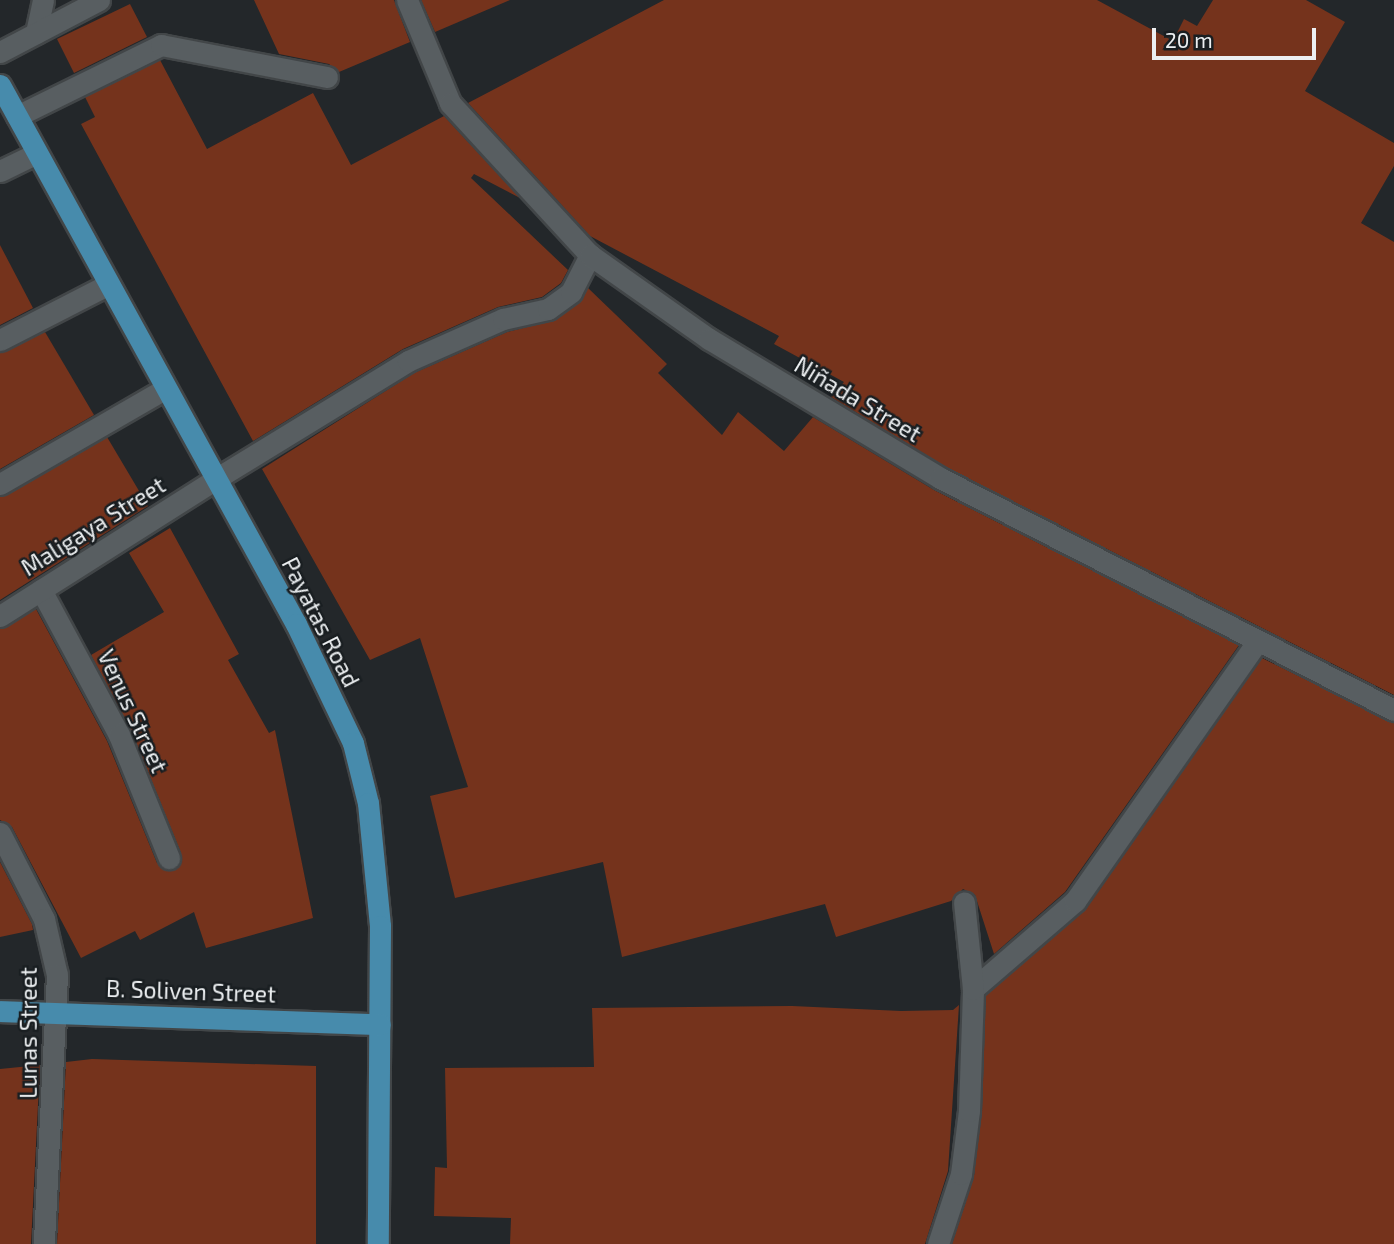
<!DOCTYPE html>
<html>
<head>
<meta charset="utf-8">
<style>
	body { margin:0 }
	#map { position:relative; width:1394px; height:1244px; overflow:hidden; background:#23272a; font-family:"Exo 2",sans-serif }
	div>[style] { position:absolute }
	.building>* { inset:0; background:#75331c }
	.roads { filter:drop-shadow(2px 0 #424648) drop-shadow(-2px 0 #424648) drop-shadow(0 2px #424648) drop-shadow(0 -2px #424648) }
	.service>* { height:21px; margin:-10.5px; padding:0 10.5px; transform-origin:10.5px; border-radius:10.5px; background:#585e61 }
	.minor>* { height:21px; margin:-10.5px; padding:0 10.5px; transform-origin:10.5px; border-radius:10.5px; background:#585e61 }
	.primary>* { height:21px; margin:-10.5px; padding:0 10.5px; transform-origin:10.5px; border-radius:10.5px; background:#478bac }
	span { translate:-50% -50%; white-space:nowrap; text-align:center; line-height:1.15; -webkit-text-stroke:5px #191e21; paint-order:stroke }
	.street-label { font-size:23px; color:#eceff1 }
	.scale { position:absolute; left:1152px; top:28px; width:164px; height:32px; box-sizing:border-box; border:4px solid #eceff1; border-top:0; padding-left:9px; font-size:21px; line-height:24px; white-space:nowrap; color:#eceff1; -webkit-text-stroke:5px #191e21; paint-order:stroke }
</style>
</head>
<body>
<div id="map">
	<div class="building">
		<i style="clip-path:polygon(254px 0,394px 0,410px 42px,339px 72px,329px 64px,279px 54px)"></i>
		<i style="clip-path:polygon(421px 0,510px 0,435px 32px)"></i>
		<i style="clip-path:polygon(664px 0,1097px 0,1173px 41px,1184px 19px,1197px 26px,1213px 0,1306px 0,1345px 22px,1305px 91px,1394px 143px,1394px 166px,1361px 223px,1394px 242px,1394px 695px,946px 467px,831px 397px,844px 382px,774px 344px,779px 336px,590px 236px,468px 103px)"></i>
		<i style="clip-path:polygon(130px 4px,147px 37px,74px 73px,57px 39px)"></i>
		<i style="clip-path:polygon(160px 60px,207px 149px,313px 93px,351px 165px,444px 116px,520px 198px,474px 174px,471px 178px,568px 270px,561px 283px,542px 297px,498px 307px,403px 349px,253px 441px,81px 124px,95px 117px,85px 97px)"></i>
		<i style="clip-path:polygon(0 245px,33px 308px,0 325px)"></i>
		<i style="clip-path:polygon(588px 288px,667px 364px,658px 373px,722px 435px,738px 412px,784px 451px,813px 417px,934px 490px,1239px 645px,1065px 892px,994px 954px,975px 895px,963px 889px,951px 901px,836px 937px,825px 904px,622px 957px,603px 862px,455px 898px,430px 796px,468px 787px,420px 638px,370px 660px,262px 469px,414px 373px,507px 332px,555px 320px)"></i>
		<i style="clip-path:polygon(45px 332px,94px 415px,0 469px,0 353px)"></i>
		<i style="clip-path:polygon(107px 437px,148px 506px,0 600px,0 497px)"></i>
		<i style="clip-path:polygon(170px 528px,239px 654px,228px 660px,269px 733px,275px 730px,313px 918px,206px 948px,194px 912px,140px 940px,135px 931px,81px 958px,12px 827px,0 820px,0 629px,36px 609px,107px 741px,157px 863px,175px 870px,181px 853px,131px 730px,91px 655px,164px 612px,129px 553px)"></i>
		<i style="clip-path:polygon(1262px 658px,1394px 723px,1394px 1244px,952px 1244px,974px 1176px,986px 995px,1086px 909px)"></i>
		<i style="clip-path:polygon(0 862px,32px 924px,33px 930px,0 937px)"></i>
		<i style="clip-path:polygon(959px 1005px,948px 1171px,925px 1244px,510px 1244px,511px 1218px,434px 1216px,435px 1167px,447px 1168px,445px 1068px,594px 1067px,592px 1008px,792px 1006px,901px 1011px,953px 1010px)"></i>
		<i style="clip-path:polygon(92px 1059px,316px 1066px,316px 1244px,57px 1244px,66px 1062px)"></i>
		<i style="clip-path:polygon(40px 1065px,31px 1244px,0 1244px,0 1069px)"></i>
	</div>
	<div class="roads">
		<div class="service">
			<i style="left:17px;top:116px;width:161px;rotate:-26.2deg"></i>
			<i style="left:161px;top:45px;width:169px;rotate:10.9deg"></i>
			<i style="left:0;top:171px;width:41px;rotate:-25.9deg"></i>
			<i style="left:0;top:340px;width:120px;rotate:-27.2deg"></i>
			<i style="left:214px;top:480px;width:228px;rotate:-31.5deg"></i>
			<i style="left:408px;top:361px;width:104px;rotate:-23.9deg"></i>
			<i style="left:503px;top:319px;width:46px;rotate:-12.5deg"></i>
			<i style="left:548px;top:309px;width:29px;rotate:-36deg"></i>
			<i style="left:571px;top:292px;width:42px;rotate:-62.8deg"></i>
			<i style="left:0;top:484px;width:188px;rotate:-30deg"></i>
			<i style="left:41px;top:590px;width:165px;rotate:61.7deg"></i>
			<i style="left:119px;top:735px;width:133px;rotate:67.9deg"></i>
			<i style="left:973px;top:989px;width:135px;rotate:-40.8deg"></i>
			<i style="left:1075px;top:901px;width:318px;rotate:-54.9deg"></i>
			<i style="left:938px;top:1244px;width:74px;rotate:-71.8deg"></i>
			<i style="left:961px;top:1174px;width:64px;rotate:-82.8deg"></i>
			<i style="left:969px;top:1111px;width:122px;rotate:-88.1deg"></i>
			<i style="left:973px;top:989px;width:87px;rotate:-95.9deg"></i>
		</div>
		<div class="minor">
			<i style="left:407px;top:0;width:112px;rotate:67.3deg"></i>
			<i style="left:450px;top:103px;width:207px;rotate:47.4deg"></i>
			<i style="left:590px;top:255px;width:146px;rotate:35.2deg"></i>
			<i style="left:709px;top:339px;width:270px;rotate:31deg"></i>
			<i style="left:940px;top:478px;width:510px;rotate:27.07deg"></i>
			<i style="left:36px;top:33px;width:34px;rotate:-78deg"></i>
			<i style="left:0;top:52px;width:112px;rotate:-27.7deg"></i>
			<i style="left:0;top:616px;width:254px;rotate:-32.4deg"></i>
			<i style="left:0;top:833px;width:97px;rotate:62.9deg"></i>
			<i style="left:44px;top:919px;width:57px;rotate:76.9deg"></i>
			<i style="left:57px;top:975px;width:269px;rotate:92.8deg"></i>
		</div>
		<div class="primary">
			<i style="left:0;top:85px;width:615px;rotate:61.23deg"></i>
			<i style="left:296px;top:624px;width:132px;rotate:64.4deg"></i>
			<i style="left:353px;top:743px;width:62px;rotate:76deg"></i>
			<i style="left:368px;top:803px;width:124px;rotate:84.4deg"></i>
			<i style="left:380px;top:926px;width:318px;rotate:90.4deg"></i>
			<i style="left:0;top:1011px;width:380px;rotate:2deg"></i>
		</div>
	</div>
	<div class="street-label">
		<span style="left:858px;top:399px;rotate:31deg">Niñada Street</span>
		<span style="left:93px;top:526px;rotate:-32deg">Maligaya Street</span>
		<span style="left:321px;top:622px;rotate:63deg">Payatas Road</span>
		<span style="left:133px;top:711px;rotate:65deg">Venus Street</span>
		<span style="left:191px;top:991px;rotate:2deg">B. Soliven Street</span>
		<span style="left:28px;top:1033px;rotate:-90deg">Lunas Street</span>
	</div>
	<div class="scale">20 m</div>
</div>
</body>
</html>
